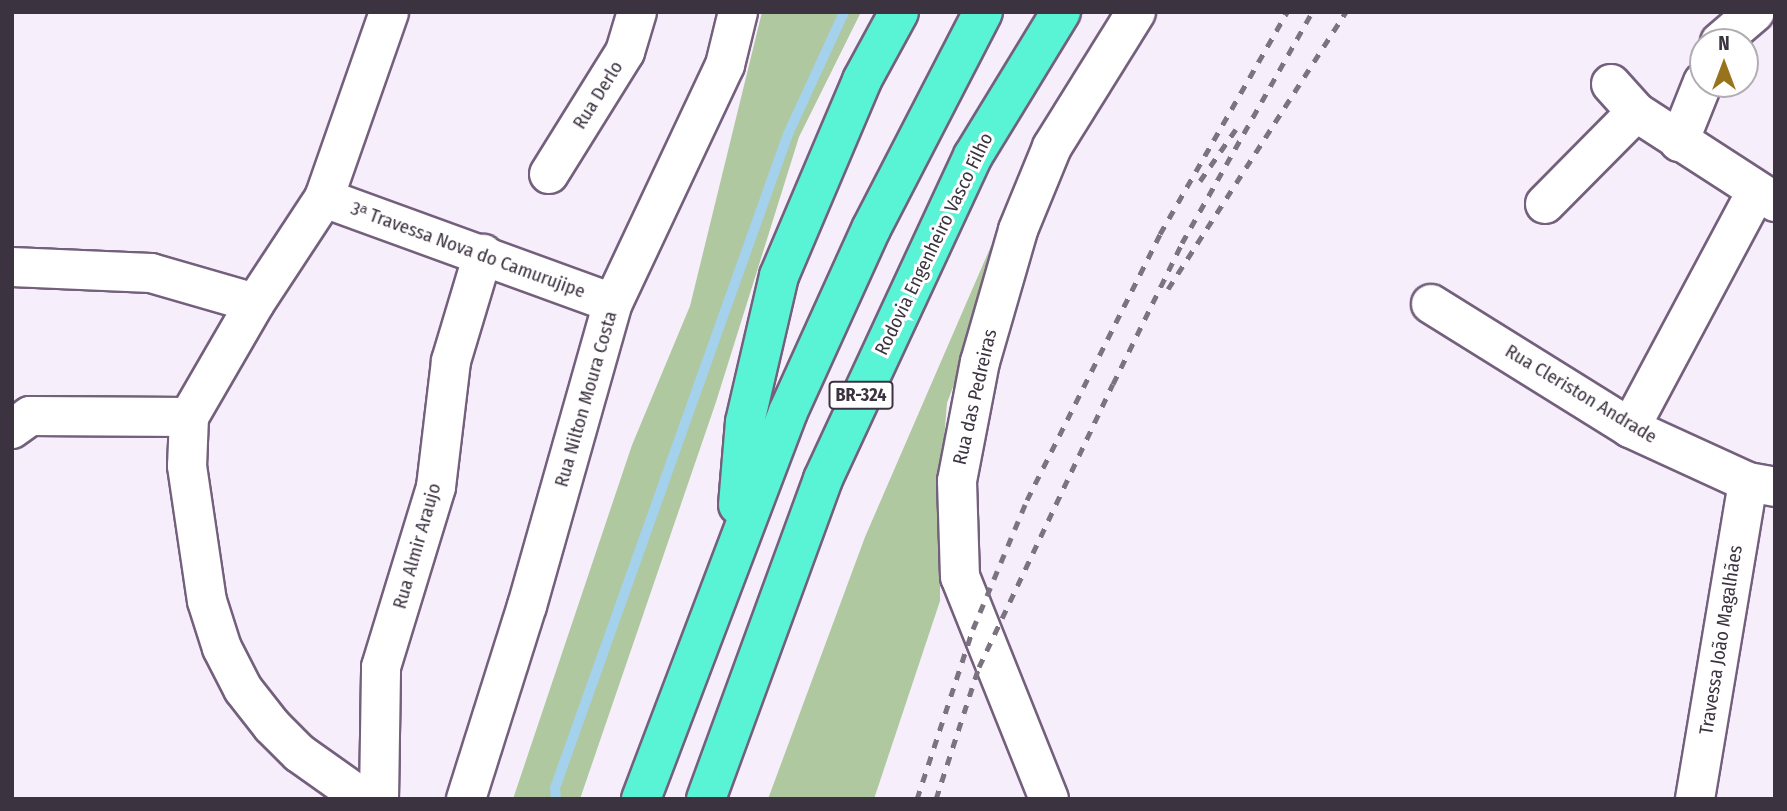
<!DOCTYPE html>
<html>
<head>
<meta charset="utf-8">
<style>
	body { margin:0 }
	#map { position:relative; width:1787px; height:811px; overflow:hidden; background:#f7eefb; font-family:"Fira Sans Condensed",sans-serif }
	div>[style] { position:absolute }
	.forest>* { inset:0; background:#b0c8a0 }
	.stream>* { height:10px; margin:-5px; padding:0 5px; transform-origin:5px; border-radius:5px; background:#a4d1ec }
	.roads { filter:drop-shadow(2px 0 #74607d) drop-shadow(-2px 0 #74607d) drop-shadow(0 2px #74607d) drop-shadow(0 -2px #74607d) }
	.minor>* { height:38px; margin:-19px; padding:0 19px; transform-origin:19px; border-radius:19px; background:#fff }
	.highway>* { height:38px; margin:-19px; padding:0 19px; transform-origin:19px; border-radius:19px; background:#59f3d5 }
	.rail>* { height:5px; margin-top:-2.5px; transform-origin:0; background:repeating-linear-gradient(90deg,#7c7380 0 9px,transparent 0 18px) }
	span { translate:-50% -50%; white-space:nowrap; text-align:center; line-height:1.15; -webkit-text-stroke:6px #fff; paint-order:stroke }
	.shield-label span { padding:2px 5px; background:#fff; border:2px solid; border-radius:5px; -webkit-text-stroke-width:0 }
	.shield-label { font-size:18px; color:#3c3340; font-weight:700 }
	.street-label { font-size:19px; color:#3c3340 }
	.frame { position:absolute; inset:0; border:14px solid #3c3340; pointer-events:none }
	.north { position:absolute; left:1689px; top:28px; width:70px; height:70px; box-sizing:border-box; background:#fff; border:2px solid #b1adb3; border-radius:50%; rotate:0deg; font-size:19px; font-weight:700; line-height:28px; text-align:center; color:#3c3340 }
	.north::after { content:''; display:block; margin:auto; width:24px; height:32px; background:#97731c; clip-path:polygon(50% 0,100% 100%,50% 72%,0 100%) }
</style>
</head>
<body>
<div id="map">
	<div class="forest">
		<i style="clip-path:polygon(762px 12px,861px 12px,799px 137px,716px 402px,580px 799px,513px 799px,632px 445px,690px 306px)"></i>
		<i style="clip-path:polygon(991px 246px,1002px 257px,947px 403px,940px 489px,940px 601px,874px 799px,768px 799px,865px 537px)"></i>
	</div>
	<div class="stream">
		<i style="left:556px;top:799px;width:11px;rotate:-95deg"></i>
		<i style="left:555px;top:788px;width:694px;rotate:-70.39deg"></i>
		<i style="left:788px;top:134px;width:134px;rotate:-65.3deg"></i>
	</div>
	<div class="roads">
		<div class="minor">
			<i style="left:1720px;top:42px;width:46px;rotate:-40.6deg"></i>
			<i style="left:1611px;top:84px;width:38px;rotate:48deg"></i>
			<i style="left:1636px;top:112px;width:166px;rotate:32.9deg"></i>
			<i style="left:1679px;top:142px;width:65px;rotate:-68.2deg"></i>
			<i style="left:549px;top:174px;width:144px;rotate:-58.1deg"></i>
			<i style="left:625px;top:52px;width:42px;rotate:-73.3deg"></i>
			<i style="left:324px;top:198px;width:307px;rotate:20deg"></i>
			<i style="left:1545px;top:204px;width:129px;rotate:-45.3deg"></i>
			<i style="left:12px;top:267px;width:139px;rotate:2.5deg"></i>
			<i style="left:151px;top:273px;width:108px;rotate:16.1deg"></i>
			<i style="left:255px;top:303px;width:132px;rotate:120.1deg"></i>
			<i style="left:189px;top:417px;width:49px;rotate:92.3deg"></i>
			<i style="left:187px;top:466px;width:136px;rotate:81.6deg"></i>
			<i style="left:207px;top:601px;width:49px;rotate:72.3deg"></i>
			<i style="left:222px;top:648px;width:46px;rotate:62.9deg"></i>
			<i style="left:243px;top:689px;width:47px;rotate:51.9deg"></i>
			<i style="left:272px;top:726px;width:38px;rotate:45deg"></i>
			<i style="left:299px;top:753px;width:80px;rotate:35.3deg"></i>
			<i style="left:255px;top:303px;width:126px;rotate:-56.7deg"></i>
			<i style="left:324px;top:198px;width:197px;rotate:-70.7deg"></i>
			<i style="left:1431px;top:304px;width:234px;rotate:31.9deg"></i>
			<i style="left:1630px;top:428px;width:130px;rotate:24.6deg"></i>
			<i style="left:1748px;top:482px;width:27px;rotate:10deg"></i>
			<i style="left:1630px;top:428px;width:268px;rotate:-61.9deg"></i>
			<i style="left:12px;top:429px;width:22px;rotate:-36deg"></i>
			<i style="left:30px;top:416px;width:159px;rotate:0.4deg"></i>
			<i style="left:379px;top:799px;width:132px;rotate:-89.1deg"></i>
			<i style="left:381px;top:667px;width:188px;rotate:-73deg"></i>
			<i style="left:436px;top:487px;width:127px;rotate:-83.2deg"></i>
			<i style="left:451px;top:361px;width:112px;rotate:-73.3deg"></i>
			<i style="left:466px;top:799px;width:202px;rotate:-72.5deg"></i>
			<i style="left:527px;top:606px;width:315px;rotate:-74.2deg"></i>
			<i style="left:613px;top:303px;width:263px;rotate:-64.8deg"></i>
			<i style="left:725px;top:65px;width:55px;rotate:-76.2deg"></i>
			<i style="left:1049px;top:799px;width:239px;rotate:-111.8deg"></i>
			<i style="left:960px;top:577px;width:96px;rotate:-91.8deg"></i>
			<i style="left:957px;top:481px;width:121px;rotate:-79.1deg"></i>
			<i style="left:980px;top:362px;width:137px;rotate:-73.9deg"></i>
			<i style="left:1018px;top:230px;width:90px;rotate:-67.7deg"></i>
			<i style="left:1052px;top:147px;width:159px;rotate:-58.1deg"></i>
			<i style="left:1695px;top:799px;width:321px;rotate:-80.5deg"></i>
		</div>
		<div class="highway">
			<i style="left:738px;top:505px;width:83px;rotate:-85.2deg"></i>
			<i style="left:745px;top:422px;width:150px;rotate:-76.9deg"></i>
			<i style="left:779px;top:276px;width:213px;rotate:-67deg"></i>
			<i style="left:862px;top:80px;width:77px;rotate:-61.4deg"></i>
			<i style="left:641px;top:799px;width:414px;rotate:-69.2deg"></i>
			<i style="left:788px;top:412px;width:201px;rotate:-65.6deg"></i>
			<i style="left:871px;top:229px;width:244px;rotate:-62.7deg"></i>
			<i style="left:706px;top:799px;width:341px;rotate:-69.9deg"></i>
			<i style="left:823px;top:479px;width:356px;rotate:-65.1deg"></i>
			<i style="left:973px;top:156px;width:169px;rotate:-58.6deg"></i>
		</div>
	</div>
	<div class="rail">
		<i style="left:1200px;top:181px;width:63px;rotate:-55.3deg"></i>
		<i style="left:1168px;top:289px;width:329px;rotate:-57.3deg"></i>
		<i style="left:917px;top:799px;width:179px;rotate:-71.8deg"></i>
		<i style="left:973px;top:629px;width:140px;rotate:-67.3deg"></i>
		<i style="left:1027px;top:500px;width:297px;rotate:-63.4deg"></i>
		<i style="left:1160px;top:234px;width:256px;rotate:-60.2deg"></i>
		<i style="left:936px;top:799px;width:139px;rotate:-72deg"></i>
		<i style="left:979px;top:667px;width:313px;rotate:-64.7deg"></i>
		<i style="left:1113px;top:384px;width:157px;rotate:-63.9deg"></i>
		<i style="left:1182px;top:243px;width:265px;rotate:-60.6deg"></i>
	</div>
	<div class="shield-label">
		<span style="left:861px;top:395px">BR-324</span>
	</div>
	<div class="street-label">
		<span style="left:598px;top:95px;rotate:-58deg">Rua Derlo</span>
		<span style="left:934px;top:244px;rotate:-64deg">Rodovia Engenheiro Vasco Filho</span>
		<span style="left:468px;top:250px;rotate:20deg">3ᵃ Travessa Nova do Camurujipe</span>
		<span style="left:1581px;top:394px;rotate:31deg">Rua Cleriston Andrade</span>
		<span style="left:975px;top:397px;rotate:-77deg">Rua das Pedreiras</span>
		<span style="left:586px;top:399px;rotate:-74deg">Rua Nilton Moura Costa</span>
		<span style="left:417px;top:546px;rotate:-74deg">Rua Almir Araujo</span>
		<span style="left:1721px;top:640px;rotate:-81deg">Travessa João Magalhães</span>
	</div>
	<div class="frame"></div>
	<div class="north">N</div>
</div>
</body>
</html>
